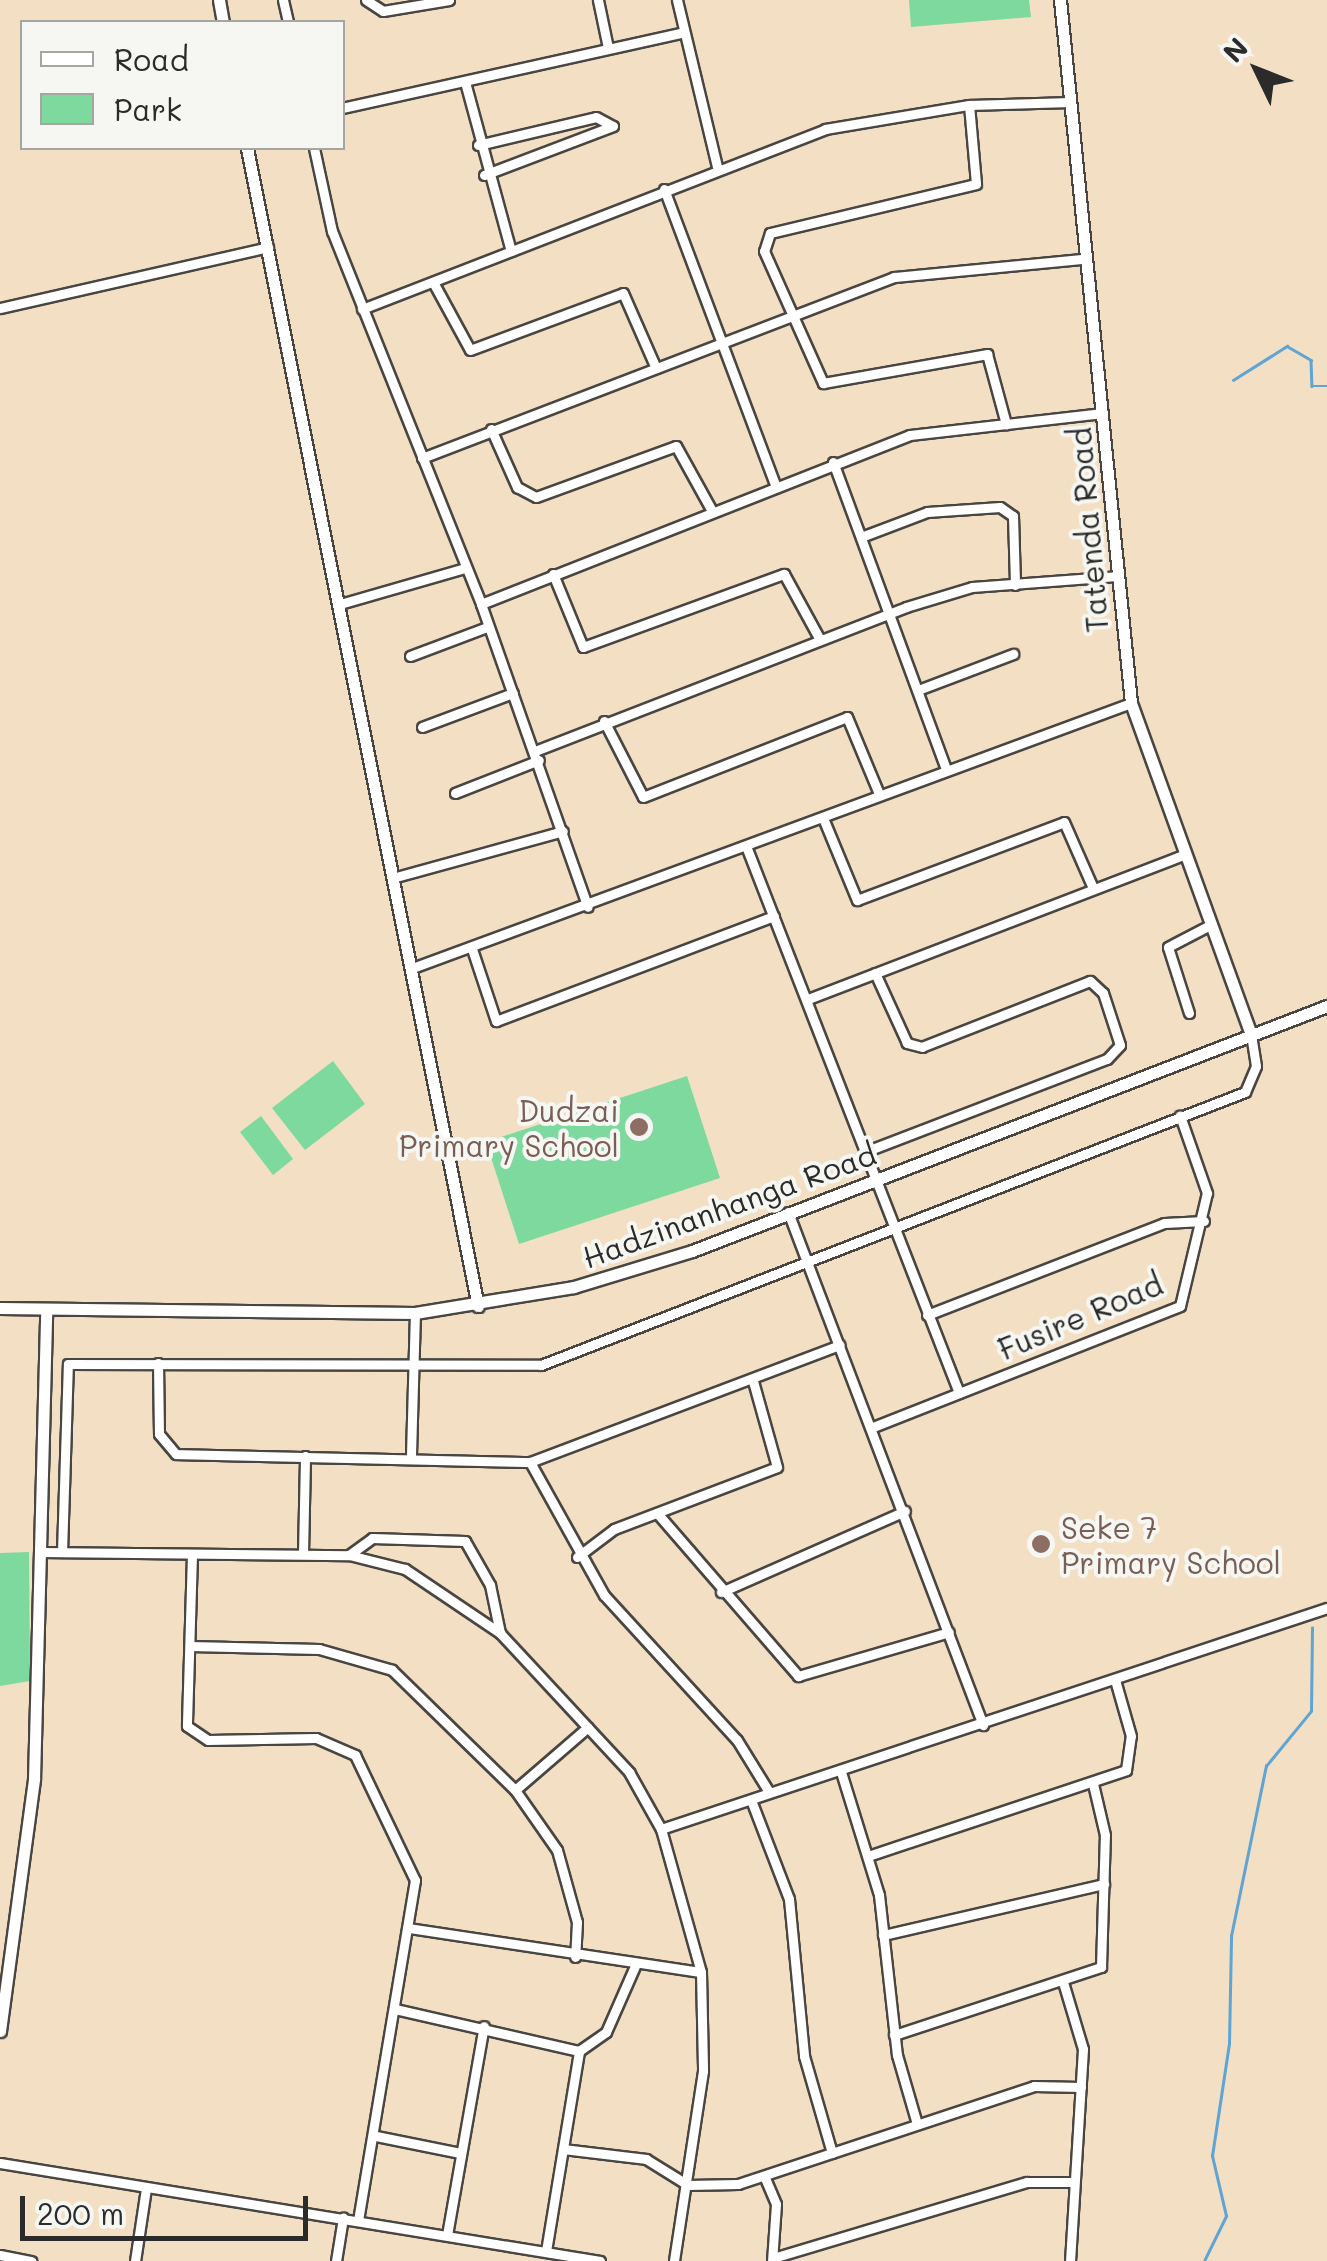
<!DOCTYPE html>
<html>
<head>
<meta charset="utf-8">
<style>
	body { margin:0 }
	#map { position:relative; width:1327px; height:2261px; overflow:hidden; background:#f3dfc3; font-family:Mali,sans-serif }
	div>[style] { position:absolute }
	.green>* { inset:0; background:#7ed99f }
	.stream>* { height:2.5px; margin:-1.25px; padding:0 1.25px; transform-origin:1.25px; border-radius:1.25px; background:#5ea4d4 }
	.roads { filter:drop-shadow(2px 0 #494642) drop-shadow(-2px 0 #494642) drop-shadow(0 2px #494642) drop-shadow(0 -2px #494642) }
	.minor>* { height:9px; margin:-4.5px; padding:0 4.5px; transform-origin:4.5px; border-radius:4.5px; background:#fff }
	.tertiary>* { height:11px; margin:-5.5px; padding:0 5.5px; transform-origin:5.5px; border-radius:5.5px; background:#fff }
	.dots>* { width:28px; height:28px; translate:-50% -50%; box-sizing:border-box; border:5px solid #f6f6f2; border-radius:50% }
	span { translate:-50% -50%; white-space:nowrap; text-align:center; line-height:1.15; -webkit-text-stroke:8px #f6f6f2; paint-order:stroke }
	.street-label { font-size:30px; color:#2b2b2b }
	.education-label { font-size:30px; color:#785e54 }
	.right { translate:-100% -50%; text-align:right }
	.left { translate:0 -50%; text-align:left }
	.legend { position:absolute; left:20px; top:20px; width:325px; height:130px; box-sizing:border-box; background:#f6f6f2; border:2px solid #a5a5a2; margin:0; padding:12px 18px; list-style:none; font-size:30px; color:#2b2b2b }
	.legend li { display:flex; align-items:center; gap:20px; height:50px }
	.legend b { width:50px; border:2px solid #a5a5a2 }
	.north { position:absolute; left:1207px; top:20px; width:100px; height:100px; -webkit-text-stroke:8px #f6f6f2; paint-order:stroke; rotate:313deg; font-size:28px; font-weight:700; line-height:40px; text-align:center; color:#2b2b2b }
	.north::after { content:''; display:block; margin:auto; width:35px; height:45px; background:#2b2b2b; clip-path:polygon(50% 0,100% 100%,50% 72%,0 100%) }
	.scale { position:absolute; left:20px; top:2196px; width:288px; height:45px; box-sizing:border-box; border:5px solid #2b2b2b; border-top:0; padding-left:12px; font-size:30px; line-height:35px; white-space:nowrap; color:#2b2b2b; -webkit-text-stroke:8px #f6f6f2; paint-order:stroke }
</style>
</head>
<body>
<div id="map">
	<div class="green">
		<i style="clip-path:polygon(909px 0,1029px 0,1031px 17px,911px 27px)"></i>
		<i style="clip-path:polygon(333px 1061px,365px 1104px,305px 1150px,272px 1108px)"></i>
		<i style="clip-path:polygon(687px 1076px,720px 1178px,519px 1244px,486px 1142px)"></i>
		<i style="clip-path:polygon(261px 1116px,293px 1159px,273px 1175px,240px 1132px)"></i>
		<i style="clip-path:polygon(29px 1552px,30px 1681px,0 1686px,0 1553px)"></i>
	</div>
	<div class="stream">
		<i style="left:1233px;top:380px;width:64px;rotate:-32.2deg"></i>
		<i style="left:1287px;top:346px;width:28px;rotate:30deg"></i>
		<i style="left:1311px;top:360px;width:26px;rotate:88deg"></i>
		<i style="left:1312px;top:386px;width:15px"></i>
		<i style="left:1204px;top:2261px;width:50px;rotate:-63.9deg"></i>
		<i style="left:1226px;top:2216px;width:62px;rotate:-103.1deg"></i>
		<i style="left:1212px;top:2156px;width:114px;rotate:-81.4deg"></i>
		<i style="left:1229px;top:2043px;width:107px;rotate:-88.9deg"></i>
		<i style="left:1231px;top:1936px;width:174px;rotate:-78.4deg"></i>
		<i style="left:1266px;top:1766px;width:71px;rotate:-50.7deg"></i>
		<i style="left:1311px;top:1711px;width:83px;rotate:-89.3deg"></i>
	</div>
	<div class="roads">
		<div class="minor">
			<i style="left:283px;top:0;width:23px;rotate:77deg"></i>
			<i style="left:366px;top:0;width:20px;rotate:33deg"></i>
			<i style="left:383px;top:11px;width:67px;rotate:-9.5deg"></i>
			<i style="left:598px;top:0;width:49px;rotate:78.2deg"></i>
			<i style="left:677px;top:0;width:171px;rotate:76.5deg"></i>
			<i style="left:465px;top:82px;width:175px;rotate:74.8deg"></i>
			<i style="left:969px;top:105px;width:79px;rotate:84.9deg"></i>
			<i style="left:976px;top:184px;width:212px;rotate:166.6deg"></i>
			<i style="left:770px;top:233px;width:19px;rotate:108deg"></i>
			<i style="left:764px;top:251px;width:145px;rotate:65.9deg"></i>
			<i style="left:823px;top:383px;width:167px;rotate:-10deg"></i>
			<i style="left:987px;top:354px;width:73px;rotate:74.8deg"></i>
			<i style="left:342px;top:108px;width:350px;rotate:-12.5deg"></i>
			<i style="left:478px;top:145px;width:121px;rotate:-13.3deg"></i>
			<i style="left:596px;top:117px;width:19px;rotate:28deg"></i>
			<i style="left:613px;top:126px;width:138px;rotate:159.2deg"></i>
			<i style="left:314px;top:148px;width:85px;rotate:77.8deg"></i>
			<i style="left:332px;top:231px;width:402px;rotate:68.2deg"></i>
			<i style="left:481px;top:604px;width:321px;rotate:70.6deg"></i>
			<i style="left:664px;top:189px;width:316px;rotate:69.4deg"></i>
			<i style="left:433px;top:282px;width:77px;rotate:61.4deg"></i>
			<i style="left:470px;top:350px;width:163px;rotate:-20.4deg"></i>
			<i style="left:623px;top:293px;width:82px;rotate:66.3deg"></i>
			<i style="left:0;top:308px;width:275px;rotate:-12.8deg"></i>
			<i style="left:362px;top:309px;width:497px;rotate:-21.2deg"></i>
			<i style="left:825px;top:129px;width:146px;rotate:-9.5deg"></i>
			<i style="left:969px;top:105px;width:102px;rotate:-1.7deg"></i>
			<i style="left:491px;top:429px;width:64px;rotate:65.9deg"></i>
			<i style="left:517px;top:487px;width:21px;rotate:28deg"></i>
			<i style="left:536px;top:497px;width:149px;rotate:-20deg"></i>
			<i style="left:676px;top:446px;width:74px;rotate:61deg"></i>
			<i style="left:422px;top:458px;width:506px;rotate:-20.98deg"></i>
			<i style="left:894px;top:277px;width:189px;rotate:-5.5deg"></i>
			<i style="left:833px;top:462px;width:327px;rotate:69.8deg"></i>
			<i style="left:861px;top:537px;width:71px;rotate:-20.7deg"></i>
			<i style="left:927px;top:512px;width:73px;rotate:-3.9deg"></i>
			<i style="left:1000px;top:507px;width:16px;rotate:35deg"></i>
			<i style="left:1013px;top:516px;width:69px;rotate:88.3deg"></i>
			<i style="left:553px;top:574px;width:79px;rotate:67.7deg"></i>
			<i style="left:583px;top:647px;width:214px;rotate:-20deg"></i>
			<i style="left:784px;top:574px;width:73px;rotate:61.3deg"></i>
			<i style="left:340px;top:604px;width:130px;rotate:-16.1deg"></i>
			<i style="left:481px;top:604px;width:461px;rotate:-21.5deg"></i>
			<i style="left:910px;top:435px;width:194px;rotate:-6.5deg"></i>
			<i style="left:410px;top:656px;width:82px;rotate:-20.6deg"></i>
			<i style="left:918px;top:690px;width:102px;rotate:-20.8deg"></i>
			<i style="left:604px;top:721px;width:85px;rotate:62.8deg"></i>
			<i style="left:643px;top:797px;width:219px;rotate:-21.4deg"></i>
			<i style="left:847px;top:717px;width:83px;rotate:67.4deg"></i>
			<i style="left:422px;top:727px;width:97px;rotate:-20.5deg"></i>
			<i style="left:535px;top:751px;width:398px;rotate:-21.2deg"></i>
			<i style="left:906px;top:607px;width:69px;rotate:-16.9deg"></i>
			<i style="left:972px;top:587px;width:145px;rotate:-4.3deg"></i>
			<i style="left:455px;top:793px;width:90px;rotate:-21.4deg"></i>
			<i style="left:823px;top:818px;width:89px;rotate:67.5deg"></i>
			<i style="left:857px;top:900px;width:221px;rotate:-20.6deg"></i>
			<i style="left:1064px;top:822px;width:72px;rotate:66.3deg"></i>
			<i style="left:746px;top:846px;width:587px;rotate:68.72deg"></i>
			<i style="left:396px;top:877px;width:173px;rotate:-15.4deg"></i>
			<i style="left:472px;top:949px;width:76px;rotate:71.6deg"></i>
			<i style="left:496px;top:1021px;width:297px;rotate:-20.7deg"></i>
			<i style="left:415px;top:967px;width:763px;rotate:-20.24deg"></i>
			<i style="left:808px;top:999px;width:399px;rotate:-21deg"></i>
			<i style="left:1189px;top:1013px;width:69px;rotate:-107.7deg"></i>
			<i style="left:1168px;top:947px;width:47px;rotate:-27.6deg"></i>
			<i style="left:867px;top:1151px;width:257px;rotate:-21deg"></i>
			<i style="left:1107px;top:1059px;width:19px;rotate:-47deg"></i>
			<i style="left:1120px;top:1045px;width:55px;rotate:-108.1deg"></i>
			<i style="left:1103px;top:993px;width:18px;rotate:-137deg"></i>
			<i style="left:1090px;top:981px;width:180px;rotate:158.6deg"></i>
			<i style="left:922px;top:1047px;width:16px;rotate:-165deg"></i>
			<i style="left:907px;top:1043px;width:77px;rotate:-114.6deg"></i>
			<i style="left:788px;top:1212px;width:549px;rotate:69.19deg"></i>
			<i style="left:927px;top:1315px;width:254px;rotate:-21.2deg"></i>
			<i style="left:1164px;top:1223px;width:40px;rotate:-2.9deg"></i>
			<i style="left:158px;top:1363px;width:71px;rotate:89.2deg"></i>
			<i style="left:159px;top:1434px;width:26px;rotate:50deg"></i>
			<i style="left:176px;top:1454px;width:354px;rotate:1.3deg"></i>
			<i style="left:530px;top:1462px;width:331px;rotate:-20.7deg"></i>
			<i style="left:873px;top:1427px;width:330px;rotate:-21.5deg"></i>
			<i style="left:1180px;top:1306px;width:116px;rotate:-76.6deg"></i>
			<i style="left:1207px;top:1193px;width:82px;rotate:-109.3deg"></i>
			<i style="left:411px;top:1455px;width:142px;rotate:-88.4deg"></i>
			<i style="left:530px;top:1462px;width:152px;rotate:60.9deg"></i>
			<i style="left:604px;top:1595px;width:197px;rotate:47.5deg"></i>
			<i style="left:737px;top:1740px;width:61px;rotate:58.4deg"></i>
			<i style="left:657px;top:1513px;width:216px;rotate:49.1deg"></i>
			<i style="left:798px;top:1676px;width:157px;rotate:-16.2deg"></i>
			<i style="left:40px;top:1552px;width:309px;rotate:0.6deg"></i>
			<i style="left:349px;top:1555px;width:58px;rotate:14deg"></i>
			<i style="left:405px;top:1569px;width:115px;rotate:34deg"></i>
			<i style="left:500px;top:1633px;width:190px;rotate:47.1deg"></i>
			<i style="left:629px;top:1772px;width:65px;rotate:60.7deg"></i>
			<i style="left:661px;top:1829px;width:148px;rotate:74.4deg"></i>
			<i style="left:701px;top:1972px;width:99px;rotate:88.8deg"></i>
			<i style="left:703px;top:2071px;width:192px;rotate:98.7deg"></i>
			<i style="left:62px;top:1552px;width:188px;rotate:-88.2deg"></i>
			<i style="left:68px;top:1364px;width:473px;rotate:0.1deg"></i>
			<i style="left:541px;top:1365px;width:755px;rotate:-21.2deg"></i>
			<i style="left:1245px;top:1092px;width:28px;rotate:-67deg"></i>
			<i style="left:1256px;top:1066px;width:31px;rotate:-99deg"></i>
			<i style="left:192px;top:1554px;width:172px;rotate:91.7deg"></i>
			<i style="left:187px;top:1726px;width:25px;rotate:34deg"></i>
			<i style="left:208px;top:1740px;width:108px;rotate:-1.1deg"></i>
			<i style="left:316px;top:1738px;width:43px;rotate:23.6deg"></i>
			<i style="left:355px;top:1755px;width:139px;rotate:64.4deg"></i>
			<i style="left:415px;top:1880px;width:345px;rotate:99.5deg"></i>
			<i style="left:303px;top:1554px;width:98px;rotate:-88.8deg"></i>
			<i style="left:349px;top:1555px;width:29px;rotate:-36deg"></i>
			<i style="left:372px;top:1538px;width:93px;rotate:1.8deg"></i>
			<i style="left:465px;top:1541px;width:51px;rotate:60.4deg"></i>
			<i style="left:490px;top:1585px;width:49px;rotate:78.2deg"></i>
			<i style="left:577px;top:1557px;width:46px;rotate:-37.1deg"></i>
			<i style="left:614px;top:1529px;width:174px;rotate:-20.8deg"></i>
			<i style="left:777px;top:1467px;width:89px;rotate:-105.6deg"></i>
			<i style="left:721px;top:1592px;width:201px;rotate:-23.8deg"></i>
			<i style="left:190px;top:1646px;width:129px;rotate:1.3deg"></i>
			<i style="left:319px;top:1649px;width:76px;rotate:16deg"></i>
			<i style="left:392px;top:1670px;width:172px;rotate:44.3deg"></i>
			<i style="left:515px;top:1790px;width:73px;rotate:55deg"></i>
			<i style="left:557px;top:1850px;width:75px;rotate:74.5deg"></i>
			<i style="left:577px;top:1922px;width:35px;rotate:93deg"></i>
			<i style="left:841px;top:1772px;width:129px;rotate:72.8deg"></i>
			<i style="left:879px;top:1895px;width:161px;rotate:83.6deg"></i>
			<i style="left:897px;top:2055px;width:72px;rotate:73.8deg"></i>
			<i style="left:515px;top:1790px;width:96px;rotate:-40.8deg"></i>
			<i style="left:751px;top:1800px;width:106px;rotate:69deg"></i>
			<i style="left:789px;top:1899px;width:158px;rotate:84.5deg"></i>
			<i style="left:804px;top:2056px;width:101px;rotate:73.9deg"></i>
			<i style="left:661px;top:1829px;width:702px;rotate:-18.36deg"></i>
			<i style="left:868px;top:1856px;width:272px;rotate:-18.4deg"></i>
			<i style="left:1126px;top:1770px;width:34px;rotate:-82deg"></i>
			<i style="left:1131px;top:1736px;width:58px;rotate:-105.9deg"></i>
			<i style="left:409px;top:1928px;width:295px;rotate:8.6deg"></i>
			<i style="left:883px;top:1935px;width:227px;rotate:-13deg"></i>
			<i style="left:1063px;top:1982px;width:70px;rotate:73.4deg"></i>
			<i style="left:1083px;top:2049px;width:212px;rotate:93.5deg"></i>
			<i style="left:395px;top:2009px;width:189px;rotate:12.9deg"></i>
			<i style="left:579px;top:2051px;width:33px;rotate:-35deg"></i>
			<i style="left:606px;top:2032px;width:72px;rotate:-66.3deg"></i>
			<i style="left:894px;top:2035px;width:218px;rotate:-18.2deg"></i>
			<i style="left:1101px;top:1967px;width:132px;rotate:-88.3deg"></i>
			<i style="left:1105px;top:1835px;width:52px;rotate:-103.2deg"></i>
			<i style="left:376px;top:2136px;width:86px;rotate:11.4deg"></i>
			<i style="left:563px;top:2149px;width:84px;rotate:6.9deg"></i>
			<i style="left:646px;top:2159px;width:49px;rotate:31.8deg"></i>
			<i style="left:688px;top:2185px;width:50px;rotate:-1.1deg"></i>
			<i style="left:738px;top:2184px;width:312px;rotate:-18.3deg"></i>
			<i style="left:1034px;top:2086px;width:47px;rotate:1.2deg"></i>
			<i style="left:0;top:2163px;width:608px;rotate:9.28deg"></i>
			<i style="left:765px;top:2178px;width:28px;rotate:67deg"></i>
			<i style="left:776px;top:2204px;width:57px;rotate:94deg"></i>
			<i style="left:447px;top:2235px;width:212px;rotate:-80deg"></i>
			<i style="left:546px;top:2251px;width:203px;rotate:-80.6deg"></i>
			<i style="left:0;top:2255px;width:32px;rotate:11deg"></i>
			<i style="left:773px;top:2258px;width:265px;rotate:-16.7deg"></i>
			<i style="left:1027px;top:2182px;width:47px"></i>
			<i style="left:135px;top:2261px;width:74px;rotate:-81.4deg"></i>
			<i style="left:336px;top:2261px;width:44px;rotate:-80.8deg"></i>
		</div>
		<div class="tertiary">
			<i style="left:219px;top:0;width:22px;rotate:80deg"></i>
			<i style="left:1060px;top:0;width:707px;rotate:84.23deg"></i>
			<i style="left:1131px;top:703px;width:353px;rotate:70.1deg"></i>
			<i style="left:247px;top:148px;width:1181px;rotate:78.72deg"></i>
			<i style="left:0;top:1308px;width:415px;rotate:0.7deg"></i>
			<i style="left:415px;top:1313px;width:161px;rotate:-9.3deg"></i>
			<i style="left:574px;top:1287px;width:123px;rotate:-17deg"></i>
			<i style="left:692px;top:1251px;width:681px;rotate:-21.1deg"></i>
			<i style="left:0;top:2031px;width:254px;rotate:-82.3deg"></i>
			<i style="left:34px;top:1779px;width:470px;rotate:-88.5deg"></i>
		</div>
	</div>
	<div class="dots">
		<i style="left:639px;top:1127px;background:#8d6e63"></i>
		<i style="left:1041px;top:1544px;background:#8d6e63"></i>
	</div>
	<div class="street-label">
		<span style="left:1088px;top:530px;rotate:-95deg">Tatenda Road</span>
		<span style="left:729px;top:1205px;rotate:-20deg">Hadzinanhanga Road</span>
		<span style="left:1080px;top:1316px;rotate:-23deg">Fusire Road</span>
	</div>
	<div class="education-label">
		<span class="right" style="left:619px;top:1127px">Dudzai<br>Primary School</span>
		<span class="left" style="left:1061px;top:1544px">Seke 7<br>Primary School</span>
	</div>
	<ul class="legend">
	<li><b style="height:12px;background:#fff"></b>Road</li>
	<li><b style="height:28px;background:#7ed99f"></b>Park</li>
	</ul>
	<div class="north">N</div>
	<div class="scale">200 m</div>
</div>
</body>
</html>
